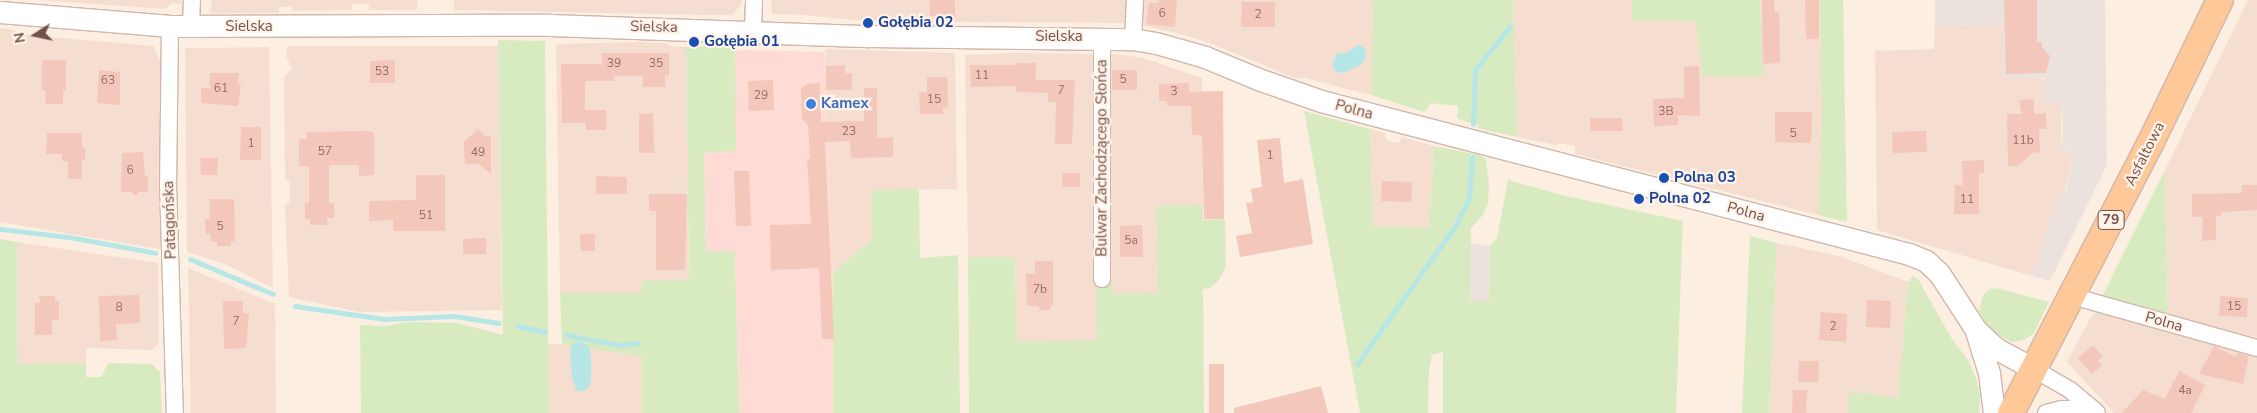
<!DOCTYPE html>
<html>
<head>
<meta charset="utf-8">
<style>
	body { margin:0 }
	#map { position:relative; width:2257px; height:413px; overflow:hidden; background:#fdeee2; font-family:"Nunito Sans",sans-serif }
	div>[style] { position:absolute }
	.residential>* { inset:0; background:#f5ded0 }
	.commercial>* { inset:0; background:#fedbd5 }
	.industrial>* { inset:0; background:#ece2dd }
	.green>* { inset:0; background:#d8ebc0 }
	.water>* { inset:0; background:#b6e7e6 }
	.stream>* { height:5px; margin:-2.5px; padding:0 2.5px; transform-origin:2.5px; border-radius:2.5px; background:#b6e7e6 }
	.building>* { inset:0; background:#f3c7b9 }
	.roads { filter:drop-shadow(1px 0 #d0b6ab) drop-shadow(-1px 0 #d0b6ab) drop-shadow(0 1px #d0b6ab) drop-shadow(0 -1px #d0b6ab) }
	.minor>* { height:16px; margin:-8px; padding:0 8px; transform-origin:8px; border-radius:8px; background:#fff }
	.tertiary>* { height:21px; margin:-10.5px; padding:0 10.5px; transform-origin:10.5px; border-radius:10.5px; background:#fff }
	.primary>* { height:26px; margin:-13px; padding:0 13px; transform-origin:13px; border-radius:13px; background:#fec898 }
	.dots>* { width:14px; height:14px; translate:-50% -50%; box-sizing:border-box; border:2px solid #fff3e9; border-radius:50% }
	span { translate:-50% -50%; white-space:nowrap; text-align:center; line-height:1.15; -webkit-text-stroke:4.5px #fff3e9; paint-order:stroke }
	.number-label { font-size:12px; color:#946e64 }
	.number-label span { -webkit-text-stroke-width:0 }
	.shield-label span { padding:1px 4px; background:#fff3e9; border:1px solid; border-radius:4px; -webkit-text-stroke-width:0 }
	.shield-label { font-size:14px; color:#755148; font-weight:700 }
	.transit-label { font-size:15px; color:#164399; font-weight:700 }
	.left { translate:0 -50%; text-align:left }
	.street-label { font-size:15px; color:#755148 }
	.shop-label { font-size:15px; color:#366cbe; font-weight:700 }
	.north { position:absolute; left:10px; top:10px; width:50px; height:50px; -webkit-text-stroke:4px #fff3e9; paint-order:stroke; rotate:260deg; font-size:14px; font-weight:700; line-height:20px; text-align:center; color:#755148 }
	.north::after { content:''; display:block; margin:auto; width:18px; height:22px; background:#755148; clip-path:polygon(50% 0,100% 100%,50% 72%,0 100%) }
</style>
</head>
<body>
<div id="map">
	<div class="residential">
		<i style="clip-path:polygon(37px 0,182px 0,181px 4px,171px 3px,165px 9px)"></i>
		<i style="clip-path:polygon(212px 0,417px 0,417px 10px,369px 10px,369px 4px,352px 4px,352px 10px,292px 11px,292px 7px,279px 7px,279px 13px,210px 13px)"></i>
		<i style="clip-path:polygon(454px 0,741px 0,741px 5px,732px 15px,704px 15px,454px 10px)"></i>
		<i style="clip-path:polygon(771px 0,1129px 0,1129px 23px,866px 21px,804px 15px,772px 14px)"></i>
		<i style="clip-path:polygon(1143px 0,1373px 0,1371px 95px,1305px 78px,1295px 78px,1215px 45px,1184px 35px,1142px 25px)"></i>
		<i style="clip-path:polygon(1513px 0,1631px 0,1632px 21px,1696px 21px,1762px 77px,1760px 0,1820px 0,1822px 121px,1818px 215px,1575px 154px,1575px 146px,1560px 143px,1556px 145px,1517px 137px)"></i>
		<i style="clip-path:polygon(2248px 0,2257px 0,2257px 337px,2255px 337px,2168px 315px,2165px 170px)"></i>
		<i style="clip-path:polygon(2003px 25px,2061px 104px,2061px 148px,2073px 155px,2064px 195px,2059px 193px,2032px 276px,1877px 230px,1875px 51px,1934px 49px,1935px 26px)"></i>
		<i style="clip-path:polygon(0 28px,15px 30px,15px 34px,154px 46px,160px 61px,160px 249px,0 222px)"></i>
		<i style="clip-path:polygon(637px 42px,666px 43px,668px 46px,686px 47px,689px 281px,642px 281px,642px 293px,560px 293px,556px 44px)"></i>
		<i style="clip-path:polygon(287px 46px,498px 46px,502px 310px,359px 312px,289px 297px,285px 205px,290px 201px,290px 183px,285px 178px,284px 76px,292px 69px,286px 56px)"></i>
		<i style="clip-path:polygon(269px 47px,273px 288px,227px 265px,187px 252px,185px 48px)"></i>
		<i style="clip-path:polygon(826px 49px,955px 53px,957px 189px,871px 190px,872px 239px,833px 272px,825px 98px)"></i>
		<i style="clip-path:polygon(1012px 53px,1093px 54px,1098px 340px,1017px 342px,1015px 257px,968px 257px,965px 55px)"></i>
		<i style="clip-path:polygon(1108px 53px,1143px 58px,1202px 78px,1203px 205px,1156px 206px,1158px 293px,1111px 294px)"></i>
		<i style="clip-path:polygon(1370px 129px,1385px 133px,1386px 140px,1399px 143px,1402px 137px,1434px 146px,1429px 228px,1373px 226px)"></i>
		<i style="clip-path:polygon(17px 242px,158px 263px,159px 343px,152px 350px,86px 348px,86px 363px,18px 364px)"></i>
		<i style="clip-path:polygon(1777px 243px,1839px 256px,1908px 282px,1898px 398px,1850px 391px,1848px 413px,1769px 413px)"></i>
		<i style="clip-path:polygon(188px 268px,275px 304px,276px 413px,191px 413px)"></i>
		<i style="clip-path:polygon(2104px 311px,2257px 354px,2257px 413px,2114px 413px,2067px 362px,2090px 319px,2096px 312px)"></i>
		<i style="clip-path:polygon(548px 343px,642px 355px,642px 413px,549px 413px)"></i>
	</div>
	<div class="commercial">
		<i style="clip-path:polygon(735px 50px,825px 52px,833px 272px,833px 413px,739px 413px,735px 251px,706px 251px,704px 153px,735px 151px)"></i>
	</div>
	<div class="industrial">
		<i style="clip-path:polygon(1935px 0,2105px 0,2107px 165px,2050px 281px,2032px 276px,2059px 192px,2065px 195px,2073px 155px,2061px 148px,2063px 130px,2061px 104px,2043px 103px,2044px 78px,2003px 78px,2003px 25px,1935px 26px)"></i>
		<i style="clip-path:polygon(1470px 243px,1490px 246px,1489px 302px,1470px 301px)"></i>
	</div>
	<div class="green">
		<i style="clip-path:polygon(1373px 0,1513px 0,1517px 137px,1477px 128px,1478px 125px,1461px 120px,1457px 118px,1458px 106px,1430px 103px,1427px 110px,1424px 112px,1371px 95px)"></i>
		<i style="clip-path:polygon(1631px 0,1760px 0,1763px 77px,1702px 76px,1696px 21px,1632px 21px)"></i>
		<i style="clip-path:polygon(1820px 0,1843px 0,1847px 222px,1818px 215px,1822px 121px)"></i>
		<i style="clip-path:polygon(498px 40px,545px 41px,549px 413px,361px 413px,360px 325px,385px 326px,408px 322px,457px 323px,503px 335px)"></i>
		<i style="clip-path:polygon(732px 45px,735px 50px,736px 151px,704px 153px,706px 251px,735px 251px,739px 413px,642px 413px,642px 356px,562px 345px,560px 293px,641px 293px,642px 281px,689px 280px,686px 47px)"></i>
		<i style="clip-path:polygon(1304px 111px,1370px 129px,1373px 226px,1429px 228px,1434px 146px,1479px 155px,1486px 159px,1489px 184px,1488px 203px,1483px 215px,1471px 228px,1470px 301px,1489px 301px,1490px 246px,1497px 238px,1508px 180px,1566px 196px,1683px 221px,1676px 413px,1443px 413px,1443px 352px,1432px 355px,1429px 370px,1428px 413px,1360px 413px)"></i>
		<i style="clip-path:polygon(2165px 170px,2168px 315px,2102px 297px)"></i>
		<i style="clip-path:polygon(919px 189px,920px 258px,958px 255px,960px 413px,833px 413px,833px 272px,872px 239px,871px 190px)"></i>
		<i style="clip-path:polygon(1203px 205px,1203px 220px,1225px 219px,1226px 266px,1219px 280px,1210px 288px,1203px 289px,1204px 413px,969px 413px,968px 257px,1015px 257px,1017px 342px,1097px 340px,1096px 280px,1112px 280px,1112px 294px,1158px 293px,1156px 206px)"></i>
		<i style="clip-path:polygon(1750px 236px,1777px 243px,1769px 413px,1742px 413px)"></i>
		<i style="clip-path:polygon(0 239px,17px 242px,18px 364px,86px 363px,86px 377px,101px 377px,108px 363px,152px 364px,160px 372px,162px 413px,0 413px)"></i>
		<i style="clip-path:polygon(1913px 276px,1918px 279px,1952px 339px,1969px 361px,1976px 378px,1980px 396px,1979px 413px,1848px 413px,1849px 391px,1898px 398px,1908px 282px)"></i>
		<i style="clip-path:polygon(1996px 288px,2049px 302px,2034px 333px,2024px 340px,2013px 342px,2004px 338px,1989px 328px,1979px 311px,1983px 295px,1990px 289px)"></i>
	</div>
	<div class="water">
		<i style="clip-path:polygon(1359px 45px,1365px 48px,1366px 57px,1362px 64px,1344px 73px,1336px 72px,1332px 65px,1337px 53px,1345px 53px)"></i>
		<i style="clip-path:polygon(578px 341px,589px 346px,591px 358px,591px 380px,589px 387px,584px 391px,577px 391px,572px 378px,570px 353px,572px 344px)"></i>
	</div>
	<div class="stream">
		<i style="left:1473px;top:124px;width:54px;rotate:-87.9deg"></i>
		<i style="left:1475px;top:70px;width:56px;rotate:-51.5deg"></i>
		<i style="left:0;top:229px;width:69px;rotate:6.6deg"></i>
		<i style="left:69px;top:237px;width:88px;rotate:10.4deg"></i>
		<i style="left:190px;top:259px;width:90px;rotate:22.9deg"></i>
		<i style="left:295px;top:306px;width:90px;rotate:8.3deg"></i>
		<i style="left:384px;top:319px;width:70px;rotate:-2.5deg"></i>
		<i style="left:454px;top:316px;width:45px;rotate:9deg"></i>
		<i style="left:517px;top:326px;width:29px;rotate:12deg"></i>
		<i style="left:566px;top:335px;width:54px;rotate:10.7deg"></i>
		<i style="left:619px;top:345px;width:20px;rotate:-6deg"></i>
		<i style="left:1357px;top:364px;width:169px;rotate:-54.6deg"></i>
		<i style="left:1455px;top:226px;width:30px;rotate:-63deg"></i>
		<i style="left:1469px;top:199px;width:42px;rotate:-85.9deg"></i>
	</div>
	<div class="building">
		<i style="clip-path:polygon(930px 0,955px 0,955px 17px,930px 16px)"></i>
		<i style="clip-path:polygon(1159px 0,1177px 0,1175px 27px,1146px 24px,1149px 3px,1159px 3px)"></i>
		<i style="clip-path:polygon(1762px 0,1774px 0,1775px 12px,1779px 12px,1780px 63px,1763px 64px)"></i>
		<i style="clip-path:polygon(1805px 0,1819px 0,1819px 39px,1806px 39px)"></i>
		<i style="clip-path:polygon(2004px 0,2037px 0,2037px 42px,2042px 42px,2042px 47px,2050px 56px,2046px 73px,2006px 74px)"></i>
		<i style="clip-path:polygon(1242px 2px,1275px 2px,1275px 27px,1241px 27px)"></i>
		<i style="clip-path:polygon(602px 53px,669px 53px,669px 75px,665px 75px,665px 87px,643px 87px,643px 76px,614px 76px,614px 81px,585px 81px,585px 110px,606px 110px,606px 130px,586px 130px,586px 123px,562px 123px,561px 64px,602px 64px)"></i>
		<i style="clip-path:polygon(42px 60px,66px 60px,66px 90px,63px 90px,63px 104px,46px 104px,45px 90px,42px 90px)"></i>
		<i style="clip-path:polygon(395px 60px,395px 83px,370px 83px,370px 61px)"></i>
		<i style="clip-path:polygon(1017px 63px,1036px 63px,1035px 80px,1075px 80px,1072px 144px,1055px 144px,1056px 102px,1048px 102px,1048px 93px,1016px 92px,1016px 86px,971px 87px,970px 65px,1017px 65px)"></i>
		<i style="clip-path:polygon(845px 65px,845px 73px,852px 73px,852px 90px,826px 90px,826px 66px)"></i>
		<i style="clip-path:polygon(1699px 66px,1700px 116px,1678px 115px,1678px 125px,1654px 126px,1653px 99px,1684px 98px,1684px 67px)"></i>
		<i style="clip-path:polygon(99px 70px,120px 72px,120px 105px,97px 103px)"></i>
		<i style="clip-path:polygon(1112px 70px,1137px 70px,1137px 90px,1112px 90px)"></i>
		<i style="clip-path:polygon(210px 73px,239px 73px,238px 83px,241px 86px,238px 106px,201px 103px,201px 88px,210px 88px)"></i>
		<i style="clip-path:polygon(927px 77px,947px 77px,948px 107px,943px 108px,943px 114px,920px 114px,919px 93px,927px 92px)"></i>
		<i style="clip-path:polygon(773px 80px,774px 110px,749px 111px,748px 81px)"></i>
		<i style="clip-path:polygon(820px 83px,821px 122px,864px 121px,864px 88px,877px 88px,877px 138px,893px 137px,893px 157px,851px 158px,850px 141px,825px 142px,834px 339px,822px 339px,819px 268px,771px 270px,770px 225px,811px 224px,807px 159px,810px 159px,808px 125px,802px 119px,801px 89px,806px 84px)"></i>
		<i style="clip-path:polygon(1189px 83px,1189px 92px,1223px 91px,1224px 219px,1204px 219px,1202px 135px,1192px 135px,1191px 106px,1167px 106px,1167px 101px,1159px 101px,1159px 84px)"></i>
		<i style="clip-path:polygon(2034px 99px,2034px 114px,2046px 113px,2046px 129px,2039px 129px,2040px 152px,2032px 153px,2018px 166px,2008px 166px,2007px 114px,2022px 114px,2019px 100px)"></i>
		<i style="clip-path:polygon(1775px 112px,1812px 112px,1811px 143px,1775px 142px)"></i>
		<i style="clip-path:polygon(653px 113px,654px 153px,639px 153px,639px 114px)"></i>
		<i style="clip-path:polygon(1590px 118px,1622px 118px,1623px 131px,1590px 131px)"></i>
		<i style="clip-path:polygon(241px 127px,261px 127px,261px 160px,240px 160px)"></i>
		<i style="clip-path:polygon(478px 129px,485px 136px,491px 136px,491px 174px,479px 164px,465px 164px,464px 142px)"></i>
		<i style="clip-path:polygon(369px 131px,374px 133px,374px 175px,359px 176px,359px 165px,329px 165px,329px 203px,334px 203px,334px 218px,327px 218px,327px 225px,310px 225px,310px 219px,305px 219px,305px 203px,309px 203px,309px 166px,299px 166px,299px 139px,307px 139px,306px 132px)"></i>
		<i style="clip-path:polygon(1926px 131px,1927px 152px,1893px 153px,1892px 132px)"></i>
		<i style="clip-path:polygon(47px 133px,82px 133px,82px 147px,85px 147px,85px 160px,82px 160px,82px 179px,68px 179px,68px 161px,62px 161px,62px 154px,46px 154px)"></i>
		<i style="clip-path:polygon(1280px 138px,1284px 183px,1303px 179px,1313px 244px,1240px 257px,1236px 236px,1252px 233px,1246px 203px,1253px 202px,1251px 189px,1262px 187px,1257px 140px)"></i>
		<i style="clip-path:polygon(143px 152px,145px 176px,148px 176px,148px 192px,139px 192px,136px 196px,131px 192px,121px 192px,122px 153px)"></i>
		<i style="clip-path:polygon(200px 158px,218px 158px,217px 175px,201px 175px)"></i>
		<i style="clip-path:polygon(1984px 160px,1984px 173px,1979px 173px,1979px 214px,1954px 214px,1955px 185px,1963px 185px,1962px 161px)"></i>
		<i style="clip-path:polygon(734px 171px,749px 171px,751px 226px,736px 226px)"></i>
		<i style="clip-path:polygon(1062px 173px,1080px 173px,1080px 187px,1062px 187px)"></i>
		<i style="clip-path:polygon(416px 175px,445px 175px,445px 231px,393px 231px,393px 220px,369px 221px,369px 201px,416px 200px)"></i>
		<i style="clip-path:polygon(596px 176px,627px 177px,627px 194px,596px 194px)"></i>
		<i style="clip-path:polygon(1382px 181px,1412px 182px,1411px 202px,1381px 201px)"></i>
		<i style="clip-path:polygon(2242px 185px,2257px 185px,2257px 210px,2221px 212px,2221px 216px,2216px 216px,2216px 240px,2202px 241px,2203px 217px,2192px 217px,2192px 194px,2242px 193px)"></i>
		<i style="clip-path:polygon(649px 194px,687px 194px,685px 270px,656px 270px,656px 211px,649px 211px)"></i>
		<i style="clip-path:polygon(210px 199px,234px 199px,235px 241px,231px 241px,231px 246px,217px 246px,217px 242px,211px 241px,210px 234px,206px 234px,205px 219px,210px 219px)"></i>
		<i style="clip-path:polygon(1142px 225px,1143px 257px,1120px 257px,1120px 226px)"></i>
		<i style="clip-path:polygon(580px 234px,595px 234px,595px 251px,581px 251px)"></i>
		<i style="clip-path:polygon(486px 238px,486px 254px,463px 254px,463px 239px)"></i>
		<i style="clip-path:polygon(1035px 261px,1053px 261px,1053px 304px,1049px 310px,1042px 310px,1037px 306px,1027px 306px,1026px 274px,1035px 274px)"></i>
		<i style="clip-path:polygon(139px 295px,140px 323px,116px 324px,117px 340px,100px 341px,99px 296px)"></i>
		<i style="clip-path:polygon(39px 296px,55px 296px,55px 301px,59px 301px,59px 320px,52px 320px,52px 335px,35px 335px,35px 303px,40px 303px)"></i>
		<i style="clip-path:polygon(2220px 296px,2248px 298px,2247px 317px,2219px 316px)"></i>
		<i style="clip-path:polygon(1867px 300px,1891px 301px,1890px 328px,1866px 327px)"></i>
		<i style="clip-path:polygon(223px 301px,243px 301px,243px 313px,249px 313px,246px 348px,224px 349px)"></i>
		<i style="clip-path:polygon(1821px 312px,1847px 314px,1846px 342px,1819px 340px)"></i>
		<i style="clip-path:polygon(2093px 345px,2103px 357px,2098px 361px,2102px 365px,2092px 374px,2078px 358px)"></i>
		<i style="clip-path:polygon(2214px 346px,2236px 357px,2237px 353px,2249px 356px,2243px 384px,2199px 374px)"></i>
		<i style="clip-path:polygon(1799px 361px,1819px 361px,1818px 382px,1798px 382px)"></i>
		<i style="clip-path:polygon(1209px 364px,1224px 364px,1224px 413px,1209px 413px)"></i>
		<i style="clip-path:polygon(2179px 371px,2205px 385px,2191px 413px,2122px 413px,2143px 390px,2165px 399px)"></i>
		<i style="clip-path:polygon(1321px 386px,1328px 413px,1234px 413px,1234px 408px)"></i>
		<i style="clip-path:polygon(1793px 390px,1807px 390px,1806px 413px,1792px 413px)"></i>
	</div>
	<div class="roads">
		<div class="minor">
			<i style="left:170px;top:26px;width:157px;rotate:90.7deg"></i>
			<i style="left:168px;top:183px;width:230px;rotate:88.3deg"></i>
			<i style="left:191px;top:27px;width:27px;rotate:-88deg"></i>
			<i style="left:753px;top:30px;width:30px;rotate:-88deg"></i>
			<i style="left:1102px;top:37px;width:242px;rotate:90deg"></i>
			<i style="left:1133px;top:39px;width:39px;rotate:-87deg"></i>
			<i style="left:2072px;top:296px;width:192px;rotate:15.7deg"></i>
			<i style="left:2034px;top:369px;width:42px;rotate:30.3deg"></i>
			<i style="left:2070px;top:390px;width:35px;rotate:40deg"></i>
			<i style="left:2046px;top:413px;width:16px;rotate:-14deg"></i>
			<i style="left:2062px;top:409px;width:31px"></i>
		</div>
		<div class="tertiary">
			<i style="left:0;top:12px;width:171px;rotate:4.7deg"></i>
			<i style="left:170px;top:26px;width:380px;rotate:-0.2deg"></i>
			<i style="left:550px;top:25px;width:319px;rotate:2deg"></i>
			<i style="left:869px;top:36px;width:264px;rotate:0.7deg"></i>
			<i style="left:1133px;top:39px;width:23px;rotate:10deg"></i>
			<i style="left:1156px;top:43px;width:51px;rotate:15.9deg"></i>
			<i style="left:1205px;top:57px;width:57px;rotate:22.5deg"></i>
			<i style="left:1258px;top:79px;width:67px;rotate:19.2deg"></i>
			<i style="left:1321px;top:101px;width:608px;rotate:14.59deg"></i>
			<i style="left:1909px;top:254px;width:18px;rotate:22deg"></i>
			<i style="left:1926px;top:261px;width:18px;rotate:43deg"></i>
			<i style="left:1939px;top:273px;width:68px;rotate:57deg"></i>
			<i style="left:1976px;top:330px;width:26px;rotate:43deg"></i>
			<i style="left:1995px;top:348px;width:44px;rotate:28.3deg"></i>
			<i style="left:1976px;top:331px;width:44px;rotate:72.8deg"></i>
			<i style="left:1989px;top:373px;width:40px;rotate:82.9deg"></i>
		</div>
		<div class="primary">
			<i style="left:2011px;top:413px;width:303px;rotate:-62.7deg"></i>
			<i style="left:2150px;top:144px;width:160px;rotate:-64.1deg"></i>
		</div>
	</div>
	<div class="dots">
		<i style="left:868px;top:23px;background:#1a4fb4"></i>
		<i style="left:694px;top:42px;background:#1a4fb4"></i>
		<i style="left:811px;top:104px;background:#3f7fe0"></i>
		<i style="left:1664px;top:178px;background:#1a4fb4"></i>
		<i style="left:1639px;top:199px;background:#1a4fb4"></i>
	</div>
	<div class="number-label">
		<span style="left:1162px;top:14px">6</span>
		<span style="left:1258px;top:15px">2</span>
		<span style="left:614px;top:64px">39</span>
		<span style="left:656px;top:64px">35</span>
		<span style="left:382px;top:72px">53</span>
		<span style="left:982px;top:76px">11</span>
		<span style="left:1123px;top:80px">5</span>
		<span style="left:108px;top:81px">63</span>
		<span style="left:221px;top:89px">61</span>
		<span style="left:1061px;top:91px">7</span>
		<span style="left:1174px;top:92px">3</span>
		<span style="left:761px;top:96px">29</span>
		<span style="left:934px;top:100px">15</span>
		<span style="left:1666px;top:112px">3B</span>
		<span style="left:849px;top:132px">23</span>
		<span style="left:1793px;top:134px">5</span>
		<span style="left:2023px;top:141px">11b</span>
		<span style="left:251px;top:144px">1</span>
		<span style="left:325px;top:152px">57</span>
		<span style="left:478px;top:153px">49</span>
		<span style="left:1270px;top:156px">1</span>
		<span style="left:130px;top:171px">6</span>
		<span style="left:1967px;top:200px">11</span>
		<span style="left:426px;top:216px">51</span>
		<span style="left:220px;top:227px">5</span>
		<span style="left:1131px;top:241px">5a</span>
		<span style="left:1040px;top:290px">7b</span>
		<span style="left:2234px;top:307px">15</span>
		<span style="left:119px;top:308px">8</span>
		<span style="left:236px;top:322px">7</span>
		<span style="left:1833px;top:327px">2</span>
		<span style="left:2185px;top:391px">4a</span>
	</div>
	<div class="shield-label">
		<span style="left:2111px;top:220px">79</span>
	</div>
	<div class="transit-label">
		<span class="left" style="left:878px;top:23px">Gołębia 02</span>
		<span class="left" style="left:704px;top:42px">Gołębia 01</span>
		<span class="left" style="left:1674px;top:178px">Polna 03</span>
		<span class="left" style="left:1649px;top:199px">Polna 02</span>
	</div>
	<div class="street-label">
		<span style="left:249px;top:27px">Sielska</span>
		<span style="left:654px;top:27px;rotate:1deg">Sielska</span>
		<span style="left:1059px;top:37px">Sielska</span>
		<span style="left:1354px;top:110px;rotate:15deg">Polna</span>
		<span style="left:2145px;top:154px;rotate:-63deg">Asfaltowa</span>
		<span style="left:1102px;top:158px;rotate:-90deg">Bulwar Zachodzącego Słońca</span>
		<span style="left:1746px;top:212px;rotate:15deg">Polna</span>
		<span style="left:170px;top:220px;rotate:-92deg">Patagońska</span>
		<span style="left:2164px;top:322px;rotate:16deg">Polna</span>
	</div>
	<div class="shop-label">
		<span class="left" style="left:821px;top:104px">Kamex</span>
	</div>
	<div class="north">N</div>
</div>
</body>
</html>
